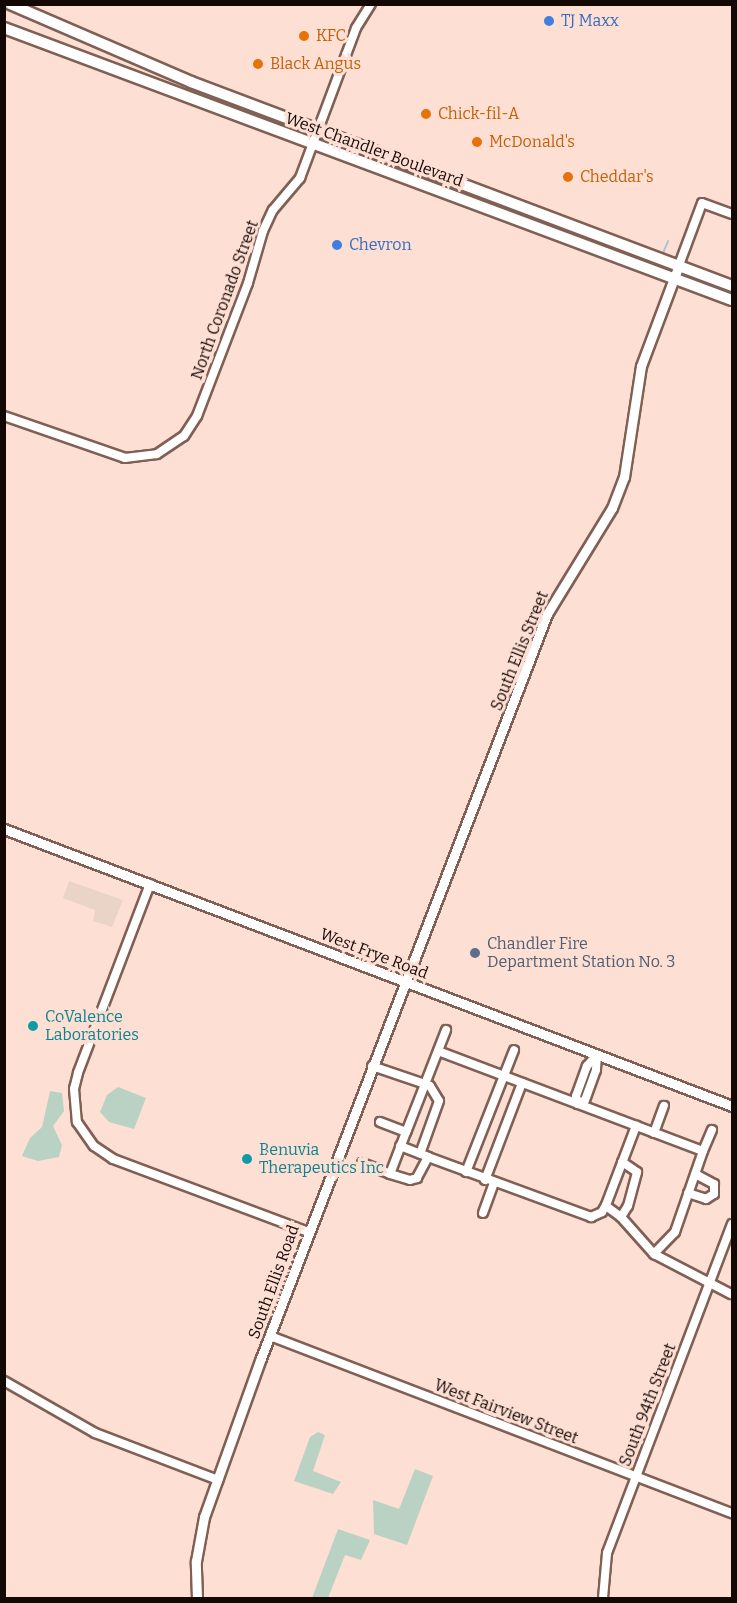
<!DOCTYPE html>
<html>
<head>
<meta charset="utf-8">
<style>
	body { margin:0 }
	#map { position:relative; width:737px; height:1603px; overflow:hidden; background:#fedfd4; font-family:Bitter,serif }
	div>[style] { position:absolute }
	.medical>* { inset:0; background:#ead4c8 }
	.green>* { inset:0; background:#bad2c3 }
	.stream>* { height:2px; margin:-1px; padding:0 1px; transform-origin:1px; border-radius:1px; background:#a9c5d8 }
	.roads { filter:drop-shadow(2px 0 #806054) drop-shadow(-2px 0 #806054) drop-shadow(0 2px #806054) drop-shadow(0 -2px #806054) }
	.minor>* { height:8px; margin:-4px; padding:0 4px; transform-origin:4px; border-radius:4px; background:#fff }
	.tertiary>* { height:9px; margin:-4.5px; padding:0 4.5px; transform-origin:4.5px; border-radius:4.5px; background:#fff }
	.secondary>* { height:10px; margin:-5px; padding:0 5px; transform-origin:5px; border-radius:5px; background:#fff }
	.dots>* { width:16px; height:16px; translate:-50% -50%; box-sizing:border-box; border:3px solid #fedfd4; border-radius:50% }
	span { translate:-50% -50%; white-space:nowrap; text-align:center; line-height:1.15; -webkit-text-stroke:6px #fedfd4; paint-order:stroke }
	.shop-label { font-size:16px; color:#366cbe }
	.left { translate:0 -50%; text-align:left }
	.food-label { font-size:16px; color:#c56008 }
	.street-label { font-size:16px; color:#140805 }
	.service-label { font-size:16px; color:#4e5e75 }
	.culture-label { font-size:16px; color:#0d838f }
	.frame { position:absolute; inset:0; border:6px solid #140805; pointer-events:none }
</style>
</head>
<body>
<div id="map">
	<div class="medical">
		<i style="clip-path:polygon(69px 881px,123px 900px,112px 927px,93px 921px,95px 910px,63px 898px)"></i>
	</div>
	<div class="green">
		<i style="clip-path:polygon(118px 1087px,146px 1098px,134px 1129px,109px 1122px,100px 1112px,107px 1095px)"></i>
		<i style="clip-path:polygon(50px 1091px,62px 1093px,64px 1111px,53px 1126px,62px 1145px,59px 1157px,38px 1161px,22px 1156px,30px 1138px,42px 1127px)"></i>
		<i style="clip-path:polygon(318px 1432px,325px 1435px,313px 1471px,341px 1482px,333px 1494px,294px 1481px,310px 1437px)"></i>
		<i style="clip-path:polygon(415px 1469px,433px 1476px,407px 1545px,374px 1534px,373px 1500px,399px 1509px)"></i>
		<i style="clip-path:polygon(338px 1529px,370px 1540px,361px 1560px,345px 1555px,328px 1598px,312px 1598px)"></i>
	</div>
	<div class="stream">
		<i style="left:663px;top:253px;width:13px;rotate:-67deg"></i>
	</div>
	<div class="roads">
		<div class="minor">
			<i style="left:679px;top:265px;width:66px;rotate:-69.6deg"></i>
			<i style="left:702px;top:203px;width:32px;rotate:20deg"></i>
			<i style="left:4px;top:416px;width:128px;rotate:19.1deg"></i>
			<i style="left:125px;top:458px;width:32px;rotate:-7deg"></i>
			<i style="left:157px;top:454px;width:32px;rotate:-34deg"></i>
			<i style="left:184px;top:436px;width:24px;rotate:-57deg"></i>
			<i style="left:197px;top:416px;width:142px;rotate:-69deg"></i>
			<i style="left:248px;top:283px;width:54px;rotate:-73.9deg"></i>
			<i style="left:263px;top:231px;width:23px;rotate:-65deg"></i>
			<i style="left:273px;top:210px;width:42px;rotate:-49.8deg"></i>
			<i style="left:300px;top:178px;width:160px;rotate:-69.5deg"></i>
			<i style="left:356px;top:28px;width:28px;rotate:-58deg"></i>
			<i style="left:150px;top:884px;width:202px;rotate:110.9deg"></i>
			<i style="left:78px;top:1073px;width:16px;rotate:104deg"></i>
			<i style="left:74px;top:1089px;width:33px;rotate:85deg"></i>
			<i style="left:77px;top:1122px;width:29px;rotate:55deg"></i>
			<i style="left:94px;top:1146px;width:23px;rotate:34deg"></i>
			<i style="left:113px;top:1159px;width:208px;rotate:20.5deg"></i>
			<i style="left:438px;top:1051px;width:283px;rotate:20.7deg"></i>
			<i style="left:703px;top:1151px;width:86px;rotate:109.1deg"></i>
			<i style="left:675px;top:1232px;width:30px;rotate:134deg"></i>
			<i style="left:654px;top:1254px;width:87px;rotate:27.5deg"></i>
			<i style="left:597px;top:1055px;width:15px;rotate:94deg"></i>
			<i style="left:596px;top:1070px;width:32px;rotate:110deg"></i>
			<i style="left:585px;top:1100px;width:8px;rotate:150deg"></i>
			<i style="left:578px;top:1104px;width:8px;rotate:-104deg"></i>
			<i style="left:576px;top:1096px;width:32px;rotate:-70deg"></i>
			<i style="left:587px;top:1066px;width:15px;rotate:-48deg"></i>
			<i style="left:372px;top:1066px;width:56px;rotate:18.8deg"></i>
			<i style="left:425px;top:1084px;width:58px;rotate:-68.7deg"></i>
			<i style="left:380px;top:1122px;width:28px;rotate:21deg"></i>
			<i style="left:654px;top:1133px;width:29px;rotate:-70deg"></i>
			<i style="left:400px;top:1146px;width:30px;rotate:21deg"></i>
			<i style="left:428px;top:1157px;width:24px;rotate:118deg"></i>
			<i style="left:417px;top:1178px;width:7px;rotate:164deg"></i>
			<i style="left:410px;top:1180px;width:21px;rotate:-163deg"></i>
			<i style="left:390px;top:1174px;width:45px;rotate:-69.1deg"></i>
			<i style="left:406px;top:1132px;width:2px;rotate:-63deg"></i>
			<i style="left:407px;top:1130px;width:49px;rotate:-68.6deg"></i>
			<i style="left:425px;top:1084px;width:5px;rotate:22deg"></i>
			<i style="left:430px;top:1086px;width:17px;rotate:59deg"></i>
			<i style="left:439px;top:1101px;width:56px;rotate:109.7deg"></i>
			<i style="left:703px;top:1151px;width:23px;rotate:-67deg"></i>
			<i style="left:428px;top:1157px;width:174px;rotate:20.2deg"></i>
			<i style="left:591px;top:1217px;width:12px;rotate:-24deg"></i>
			<i style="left:602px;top:1212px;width:8px;rotate:-60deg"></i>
			<i style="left:606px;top:1205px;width:85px;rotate:-69.2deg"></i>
			<i style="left:362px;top:1163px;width:30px;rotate:21deg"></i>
			<i style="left:466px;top:1172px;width:131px;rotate:-68.5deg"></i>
			<i style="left:485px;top:1180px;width:104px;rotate:-69.1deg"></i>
			<i style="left:688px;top:1193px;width:19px;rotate:18deg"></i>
			<i style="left:706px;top:1199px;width:9px;rotate:-32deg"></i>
			<i style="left:714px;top:1194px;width:10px;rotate:-90deg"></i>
			<i style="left:714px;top:1184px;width:21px;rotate:-152deg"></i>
			<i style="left:606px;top:1206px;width:19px;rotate:36deg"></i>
			<i style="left:621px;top:1217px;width:13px;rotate:-58deg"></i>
			<i style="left:628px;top:1206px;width:35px;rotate:-75deg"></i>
			<i style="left:637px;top:1172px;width:18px;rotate:-146deg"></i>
			<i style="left:483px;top:1213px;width:32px;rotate:-70deg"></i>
			<i style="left:621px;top:1217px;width:50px;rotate:48.3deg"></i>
			<i style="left:270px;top:1336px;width:495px;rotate:21deg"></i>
			<i style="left:4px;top:1381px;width:105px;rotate:29.7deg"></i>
			<i style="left:95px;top:1433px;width:132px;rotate:20.9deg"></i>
			<i style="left:603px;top:1598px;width:45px;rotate:-84.9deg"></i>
			<i style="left:607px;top:1553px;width:352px;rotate:-69.2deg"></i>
		</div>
		<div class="tertiary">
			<i style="left:4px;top:829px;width:779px;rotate:20.83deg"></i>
			<i style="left:197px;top:1598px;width:37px;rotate:-92deg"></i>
			<i style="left:196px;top:1561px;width:45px;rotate:-79.7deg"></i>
			<i style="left:204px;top:1517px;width:169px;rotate:-70.3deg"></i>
			<i style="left:261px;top:1358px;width:797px;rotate:-68.97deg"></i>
			<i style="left:547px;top:614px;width:124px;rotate:-58.5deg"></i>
			<i style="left:612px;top:508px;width:33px;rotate:-69deg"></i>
			<i style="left:624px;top:477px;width:112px;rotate:-81.3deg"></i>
			<i style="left:641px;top:366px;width:108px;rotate:-69.4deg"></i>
		</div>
		<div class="secondary">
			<i style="left:10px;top:4px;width:197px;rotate:23.3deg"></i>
			<i style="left:191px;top:82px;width:578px;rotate:20.66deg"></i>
			<i style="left:4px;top:28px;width:777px;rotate:20.49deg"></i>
		</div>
	</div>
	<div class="dots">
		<i style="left:549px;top:21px;background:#3f7fe0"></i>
		<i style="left:304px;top:36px;background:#e8710a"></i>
		<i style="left:258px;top:64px;background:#e8710a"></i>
		<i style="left:426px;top:114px;background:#e8710a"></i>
		<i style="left:477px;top:142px;background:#e8710a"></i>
		<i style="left:568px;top:177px;background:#e8710a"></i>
		<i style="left:337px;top:245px;background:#3f7fe0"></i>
		<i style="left:475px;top:953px;background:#5c6f8a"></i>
		<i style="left:33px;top:1026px;background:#0f9aa8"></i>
		<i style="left:247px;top:1159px;background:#0f9aa8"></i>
	</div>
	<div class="shop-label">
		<span class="left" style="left:561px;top:21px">TJ Maxx</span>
		<span class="left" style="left:349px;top:245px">Chevron</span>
	</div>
	<div class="food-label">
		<span class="left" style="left:316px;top:36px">KFC</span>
		<span class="left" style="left:270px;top:64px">Black Angus</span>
		<span class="left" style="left:438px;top:114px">Chick-fil-A</span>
		<span class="left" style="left:489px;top:142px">McDonald's</span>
		<span class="left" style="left:580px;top:177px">Cheddar's</span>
	</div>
	<div class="street-label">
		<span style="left:374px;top:150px;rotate:20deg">West Chandler Boulevard</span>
		<span style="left:225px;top:300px;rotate:-70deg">North Coronado Street</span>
		<span style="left:520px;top:651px;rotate:-68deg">South Ellis Street</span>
		<span style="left:374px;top:954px;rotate:21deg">West Frye Road</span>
		<span style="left:274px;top:1282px;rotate:-70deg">South Ellis Road</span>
		<span style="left:648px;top:1405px;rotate:-69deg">South 94th Street</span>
		<span style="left:506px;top:1412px;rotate:21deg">West Fairview Street</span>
	</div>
	<div class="service-label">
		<span class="left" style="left:487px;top:953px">Chandler Fire<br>Department Station No. 3</span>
	</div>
	<div class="culture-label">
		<span class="left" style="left:45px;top:1026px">CoValence<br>Laboratories</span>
		<span class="left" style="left:259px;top:1159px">Benuvia<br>Therapeutics Inc</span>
	</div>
	<div class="frame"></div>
</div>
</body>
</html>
